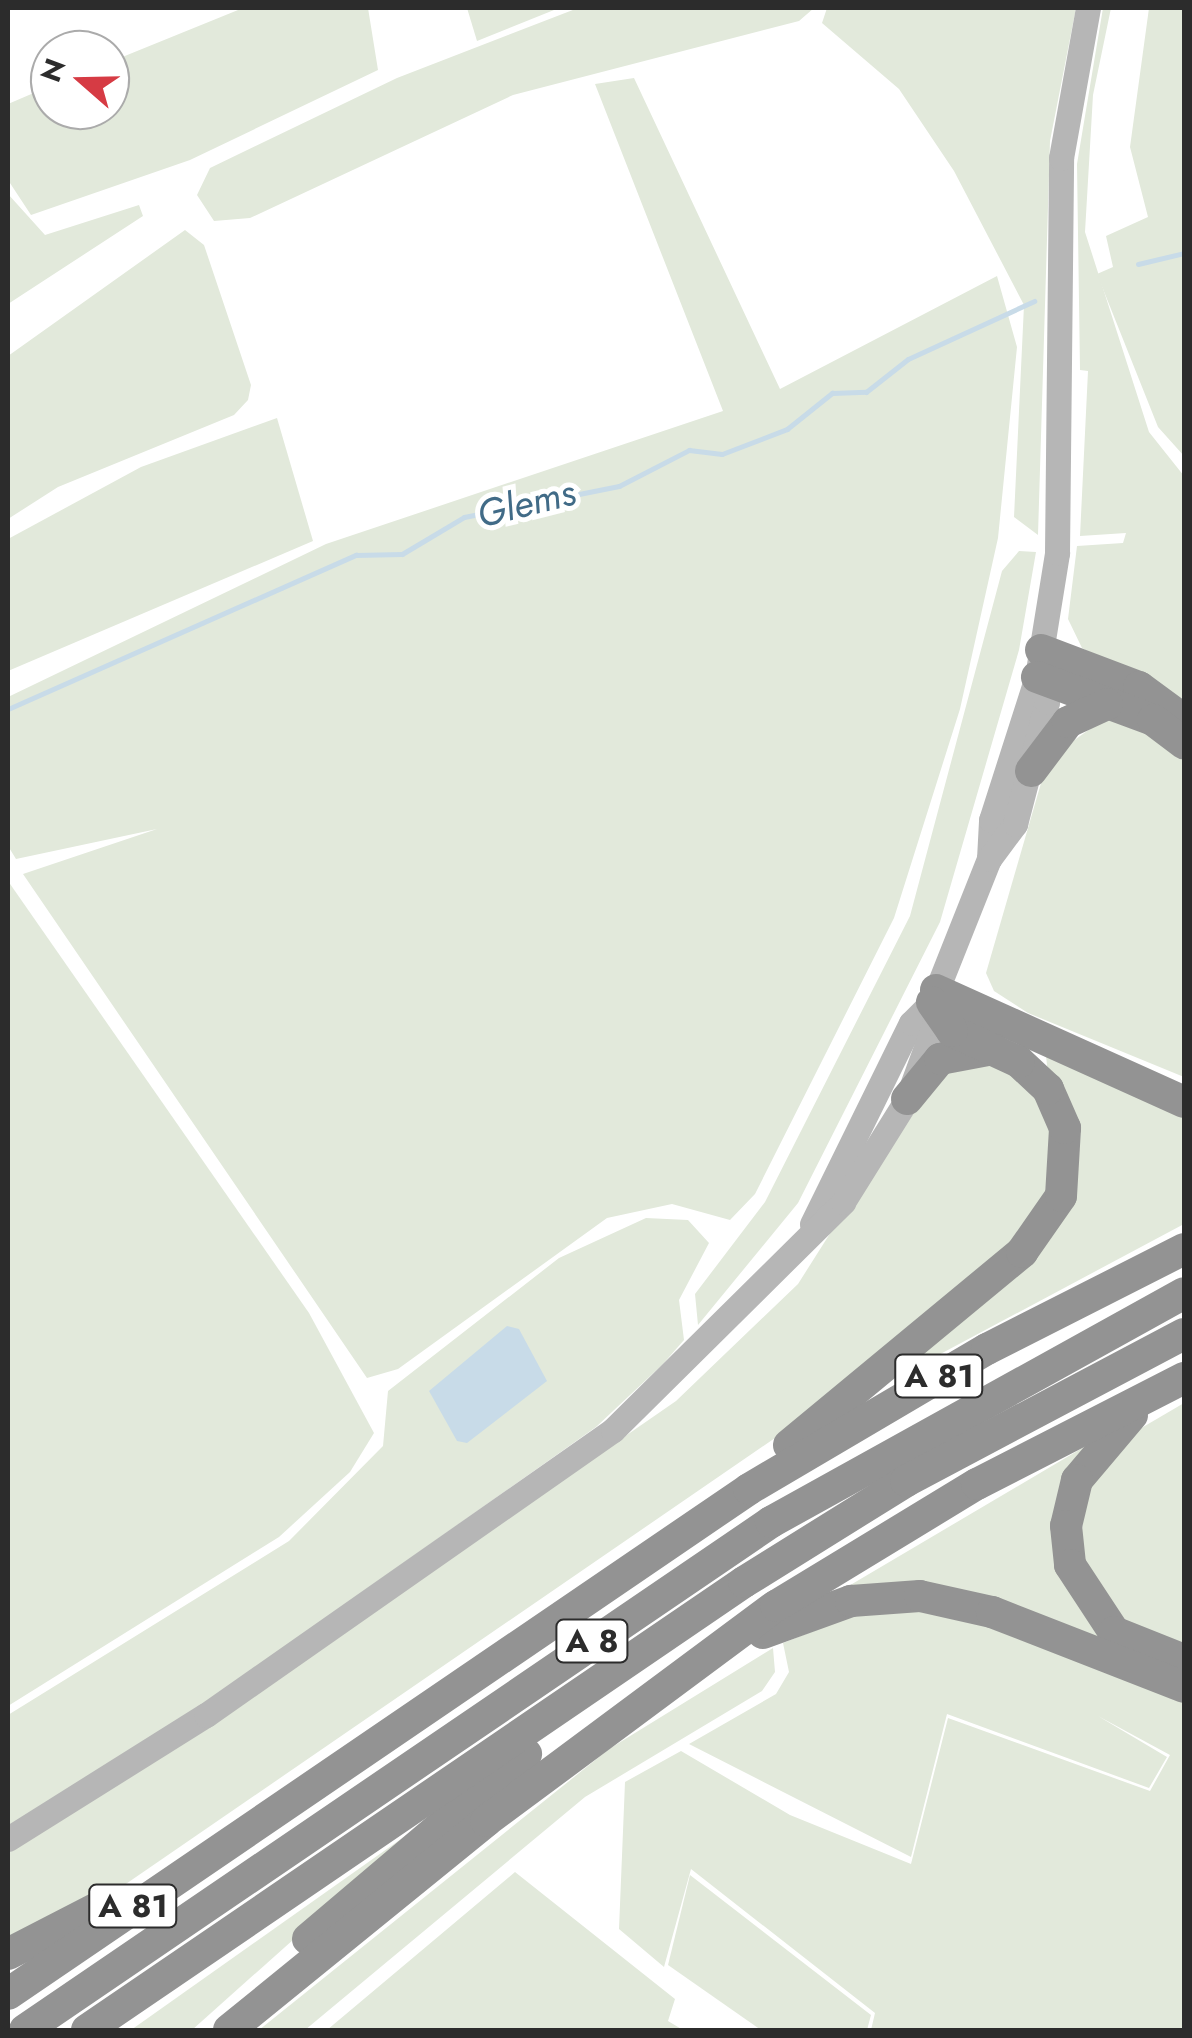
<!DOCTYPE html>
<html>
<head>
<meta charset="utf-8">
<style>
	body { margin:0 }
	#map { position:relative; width:1192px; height:2038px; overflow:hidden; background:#fff; font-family:Jost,sans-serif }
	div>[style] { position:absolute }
	.green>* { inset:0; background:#e2e9db }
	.water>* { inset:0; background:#c8dbe8 }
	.stream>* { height:5px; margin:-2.5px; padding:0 2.5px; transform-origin:2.5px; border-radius:2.5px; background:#c8dbe8 }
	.secondary>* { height:25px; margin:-12.5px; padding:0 12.5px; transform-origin:12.5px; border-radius:12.5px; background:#b6b6b6 }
	.motorway>* { height:32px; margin:-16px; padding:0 16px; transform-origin:16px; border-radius:16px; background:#939393 }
	span { translate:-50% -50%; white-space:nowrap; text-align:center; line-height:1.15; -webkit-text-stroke:10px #fff; paint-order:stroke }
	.shield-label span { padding:2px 8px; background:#fff; border:2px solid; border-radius:8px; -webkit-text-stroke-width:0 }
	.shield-label { font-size:32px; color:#2c2c2c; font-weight:700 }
	.water-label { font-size:38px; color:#416b87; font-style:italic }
	.frame { position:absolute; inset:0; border:10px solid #2c2c2c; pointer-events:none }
	.north { position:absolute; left:30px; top:30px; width:100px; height:100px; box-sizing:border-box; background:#fff; border:2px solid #ababab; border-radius:50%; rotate:290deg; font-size:28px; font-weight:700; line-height:40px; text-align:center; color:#2c2c2c }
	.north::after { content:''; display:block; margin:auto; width:35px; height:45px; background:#d63b44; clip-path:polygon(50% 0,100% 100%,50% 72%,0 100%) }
</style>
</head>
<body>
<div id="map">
	<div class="green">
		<i style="clip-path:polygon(243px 8px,368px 8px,378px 70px,190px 160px,31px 215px,8px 180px,8px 104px,50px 86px,50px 110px,110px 110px,110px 62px)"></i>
		<i style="clip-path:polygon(467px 8px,559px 8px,477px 41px)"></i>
		<i style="clip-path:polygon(578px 8px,814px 8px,799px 21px,513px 95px,250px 218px,214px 221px,197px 195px,210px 168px,397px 78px)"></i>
		<i style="clip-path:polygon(827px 8px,1076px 8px,1050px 141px,1038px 535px,1014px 517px,1024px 305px,954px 171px,899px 89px,822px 23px)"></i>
		<i style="clip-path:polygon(1103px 8px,1111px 8px,1093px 95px,1085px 232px,1149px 432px,1184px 476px,1184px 703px,1082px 648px,1068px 619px,1077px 546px,1123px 543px,1126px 533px,1080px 536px,1088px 371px,1080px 370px,1077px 164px)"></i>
		<i style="clip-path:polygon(1149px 8px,1184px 8px,1184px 456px,1158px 427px,1097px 274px,1113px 267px,1106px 236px,1148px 217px,1130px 147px)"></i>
		<i style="clip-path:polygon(634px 78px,780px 389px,997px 276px,1017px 347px,998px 538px,960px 709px,894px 918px,755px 1194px,730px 1220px,672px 1204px,607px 1218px,398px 1369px,367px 1378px,23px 874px,157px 829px,16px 859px,8px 846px,8px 697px,326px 544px,723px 411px,595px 84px)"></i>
		<i style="clip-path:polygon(8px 194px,45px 235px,139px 205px,143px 216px,8px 304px)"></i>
		<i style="clip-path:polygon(185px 230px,204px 245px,251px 385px,248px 400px,234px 415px,58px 487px,8px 519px,8px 356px)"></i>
		<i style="clip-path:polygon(277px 418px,313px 541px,8px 671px,8px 539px,141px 467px)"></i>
		<i style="clip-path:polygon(1019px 551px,1036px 552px,1019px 650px,940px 922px,798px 1203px,698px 1325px,695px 1294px,765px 1202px,910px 916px,1002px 571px)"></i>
		<i style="clip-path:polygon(1108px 716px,1184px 750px,1184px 1077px,1028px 1013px,994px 991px,986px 973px,1048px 759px)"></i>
		<i style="clip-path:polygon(8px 881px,309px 1313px,374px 1433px,350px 1472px,279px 1537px,8px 1706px)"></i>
		<i style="clip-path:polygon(1046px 1055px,1184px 1115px,1184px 1224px,888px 1382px,1061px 1213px)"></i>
		<i style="clip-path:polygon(964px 1059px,1024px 1075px,1059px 1148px,1036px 1222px,775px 1438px,120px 1888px,8px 1950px,8px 1849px,198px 1732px,676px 1401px,798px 1284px,914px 1101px)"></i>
		<i style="clip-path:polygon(646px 1218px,688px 1220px,709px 1243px,679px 1300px,684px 1340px,663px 1364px,596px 1427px,194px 1711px,8px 1828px,8px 1715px,289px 1541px,383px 1446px,388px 1391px,559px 1258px)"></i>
		<i style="clip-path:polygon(1184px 1403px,1184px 1652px,1107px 1611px,1080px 1559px,1085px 1488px,1126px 1437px)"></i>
		<i style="clip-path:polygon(1084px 1447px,1062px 1497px,1112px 1644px,847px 1587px)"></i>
		<i style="clip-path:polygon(870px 1609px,956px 1614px,1184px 1696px,1184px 2030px,871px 2030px,875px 2013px,691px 1869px,664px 1967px,619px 1929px,625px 1782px,681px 1751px,790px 1815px,911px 1864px,948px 1718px,1150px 1791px,1170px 1755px,1098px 1716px,1167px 1757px,1149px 1788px,947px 1714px,911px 1857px,689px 1744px,776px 1694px,789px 1672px,783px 1643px)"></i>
		<i style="clip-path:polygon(773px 1648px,775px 1672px,762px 1691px,585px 1797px,305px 2030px,259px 2030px,609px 1749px)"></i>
		<i style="clip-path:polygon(425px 1822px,192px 2030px,131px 2030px)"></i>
		<i style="clip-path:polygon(515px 1872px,675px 1999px,668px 2021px,683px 2030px,327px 2030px)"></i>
		<i style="clip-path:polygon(690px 1875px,871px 2015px,867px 2030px,761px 2030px,668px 1965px)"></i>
	</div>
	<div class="water">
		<i style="clip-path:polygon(507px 1326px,519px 1329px,547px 1381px,467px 1443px,457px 1441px,429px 1391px)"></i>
	</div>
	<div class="stream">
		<i style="left:1138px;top:264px;width:47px;rotate:-13.4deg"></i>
		<i style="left:8px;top:709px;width:381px;rotate:-23.9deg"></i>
		<i style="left:356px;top:555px;width:46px;rotate:-1.2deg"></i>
		<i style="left:402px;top:554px;width:72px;rotate:-30.8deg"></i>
		<i style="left:464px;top:517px;width:158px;rotate:-11.3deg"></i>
		<i style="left:619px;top:486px;width:79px;rotate:-27.2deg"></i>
		<i style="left:689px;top:450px;width:33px;rotate:7deg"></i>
		<i style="left:722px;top:454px;width:70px;rotate:-21deg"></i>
		<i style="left:787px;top:429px;width:58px;rotate:-38.7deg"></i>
		<i style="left:832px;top:393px;width:34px;rotate:-2deg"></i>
		<i style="left:866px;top:392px;width:53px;rotate:-38.2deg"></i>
		<i style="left:908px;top:359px;width:139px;rotate:-24.7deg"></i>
	</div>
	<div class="secondary">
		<i style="left:989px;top:859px;width:39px;rotate:-87deg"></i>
		<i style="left:991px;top:820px;width:150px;rotate:-72.2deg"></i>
		<i style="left:1037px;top:677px;width:126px;rotate:-80.8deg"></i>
		<i style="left:1057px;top:553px;width:395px;rotate:-89.4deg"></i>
		<i style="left:1061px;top:158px;width:152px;rotate:-79.8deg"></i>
		<i style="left:812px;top:1224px;width:224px;rotate:-63.8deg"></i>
		<i style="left:911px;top:1023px;width:30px;rotate:-45deg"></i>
		<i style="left:932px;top:1002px;width:154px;rotate:-68.3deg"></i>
		<i style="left:989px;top:859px;width:44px;rotate:-53.4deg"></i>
		<i style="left:1015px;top:824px;width:126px;rotate:-75.3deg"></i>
		<i style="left:1047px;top:702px;width:27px;rotate:-112deg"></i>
		<i style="left:8px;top:1839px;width:234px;rotate:-32.1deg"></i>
		<i style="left:206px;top:1715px;width:497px;rotate:-35deg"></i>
		<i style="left:613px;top:1430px;width:324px;rotate:-44.7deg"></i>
		<i style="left:843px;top:1202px;width:121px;rotate:-58.1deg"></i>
		<i style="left:907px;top:1099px;width:81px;rotate:-69.8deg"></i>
		<i style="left:935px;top:1023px;width:21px;rotate:-98deg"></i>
	</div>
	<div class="motorway">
		<i style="left:1041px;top:650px;width:105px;rotate:20.7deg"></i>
		<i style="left:1139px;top:687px;width:56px;rotate:36.3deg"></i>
		<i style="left:1037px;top:677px;width:124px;rotate:20.3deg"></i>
		<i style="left:1153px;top:720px;width:39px;rotate:37deg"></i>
		<i style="left:1031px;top:771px;width:61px;rotate:-52.9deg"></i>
		<i style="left:1068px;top:722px;width:43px;rotate:-24.8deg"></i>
		<i style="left:936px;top:990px;width:272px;rotate:24.3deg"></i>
		<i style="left:907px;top:1099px;width:52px;rotate:-50.5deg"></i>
		<i style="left:940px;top:1059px;width:54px;rotate:-10.7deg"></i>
		<i style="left:1132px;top:1415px;width:85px;rotate:130.2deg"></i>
		<i style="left:1077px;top:1480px;width:47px;rotate:103.4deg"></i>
		<i style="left:1066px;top:1526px;width:39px;rotate:84deg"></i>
		<i style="left:1070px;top:1565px;width:80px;rotate:56.7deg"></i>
		<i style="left:1114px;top:1632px;width:75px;rotate:21.8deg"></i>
		<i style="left:789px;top:1445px;width:303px;rotate:-39.6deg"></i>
		<i style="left:1022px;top:1252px;width:68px;rotate:-55.1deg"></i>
		<i style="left:1061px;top:1196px;width:68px;rotate:-86.6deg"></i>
		<i style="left:1065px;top:1128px;width:43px;rotate:-113.6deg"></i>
		<i style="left:1048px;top:1089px;width:40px;rotate:-137deg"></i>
		<i style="left:1019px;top:1062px;width:74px;rotate:-155.2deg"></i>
		<i style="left:952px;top:1031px;width:35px;rotate:-125deg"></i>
		<i style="left:763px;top:1633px;width:94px;rotate:-20deg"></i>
		<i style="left:851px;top:1601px;width:69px;rotate:-4.1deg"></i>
		<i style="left:920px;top:1596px;width:74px;rotate:12.5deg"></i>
		<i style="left:992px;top:1612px;width:206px;rotate:21.3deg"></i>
		<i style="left:308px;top:1939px;width:286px;rotate:-40.3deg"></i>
		<i style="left:8px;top:1954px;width:107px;rotate:-27.3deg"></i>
		<i style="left:8px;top:1994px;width:897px;rotate:-34.27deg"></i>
		<i style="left:749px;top:1489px;width:276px;rotate:-30.5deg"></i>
		<i style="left:987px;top:1349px;width:221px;rotate:-26.9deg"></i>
		<i style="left:25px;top:2030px;width:903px;rotate:-34.25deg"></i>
		<i style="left:771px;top:1522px;width:472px;rotate:-29deg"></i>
		<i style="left:87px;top:2030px;width:795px;rotate:-34.29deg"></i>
		<i style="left:744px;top:1582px;width:191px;rotate:-31.9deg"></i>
		<i style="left:906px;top:1481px;width:314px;rotate:-27.9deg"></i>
		<i style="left:229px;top:2030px;width:331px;rotate:-39.1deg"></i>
		<i style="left:486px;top:1821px;width:361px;rotate:-36.6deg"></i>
		<i style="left:776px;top:1606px;width:235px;rotate:-31.3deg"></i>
		<i style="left:977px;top:1484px;width:233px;rotate:-27.1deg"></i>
	</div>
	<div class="shield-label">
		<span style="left:939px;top:1376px">A 81</span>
		<span style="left:592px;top:1641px">A 8</span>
		<span style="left:133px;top:1906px">A 81</span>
	</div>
	<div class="water-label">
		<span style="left:526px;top:503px;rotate:-14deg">Glems</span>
	</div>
	<div class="frame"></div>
	<div class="north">N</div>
</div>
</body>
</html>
